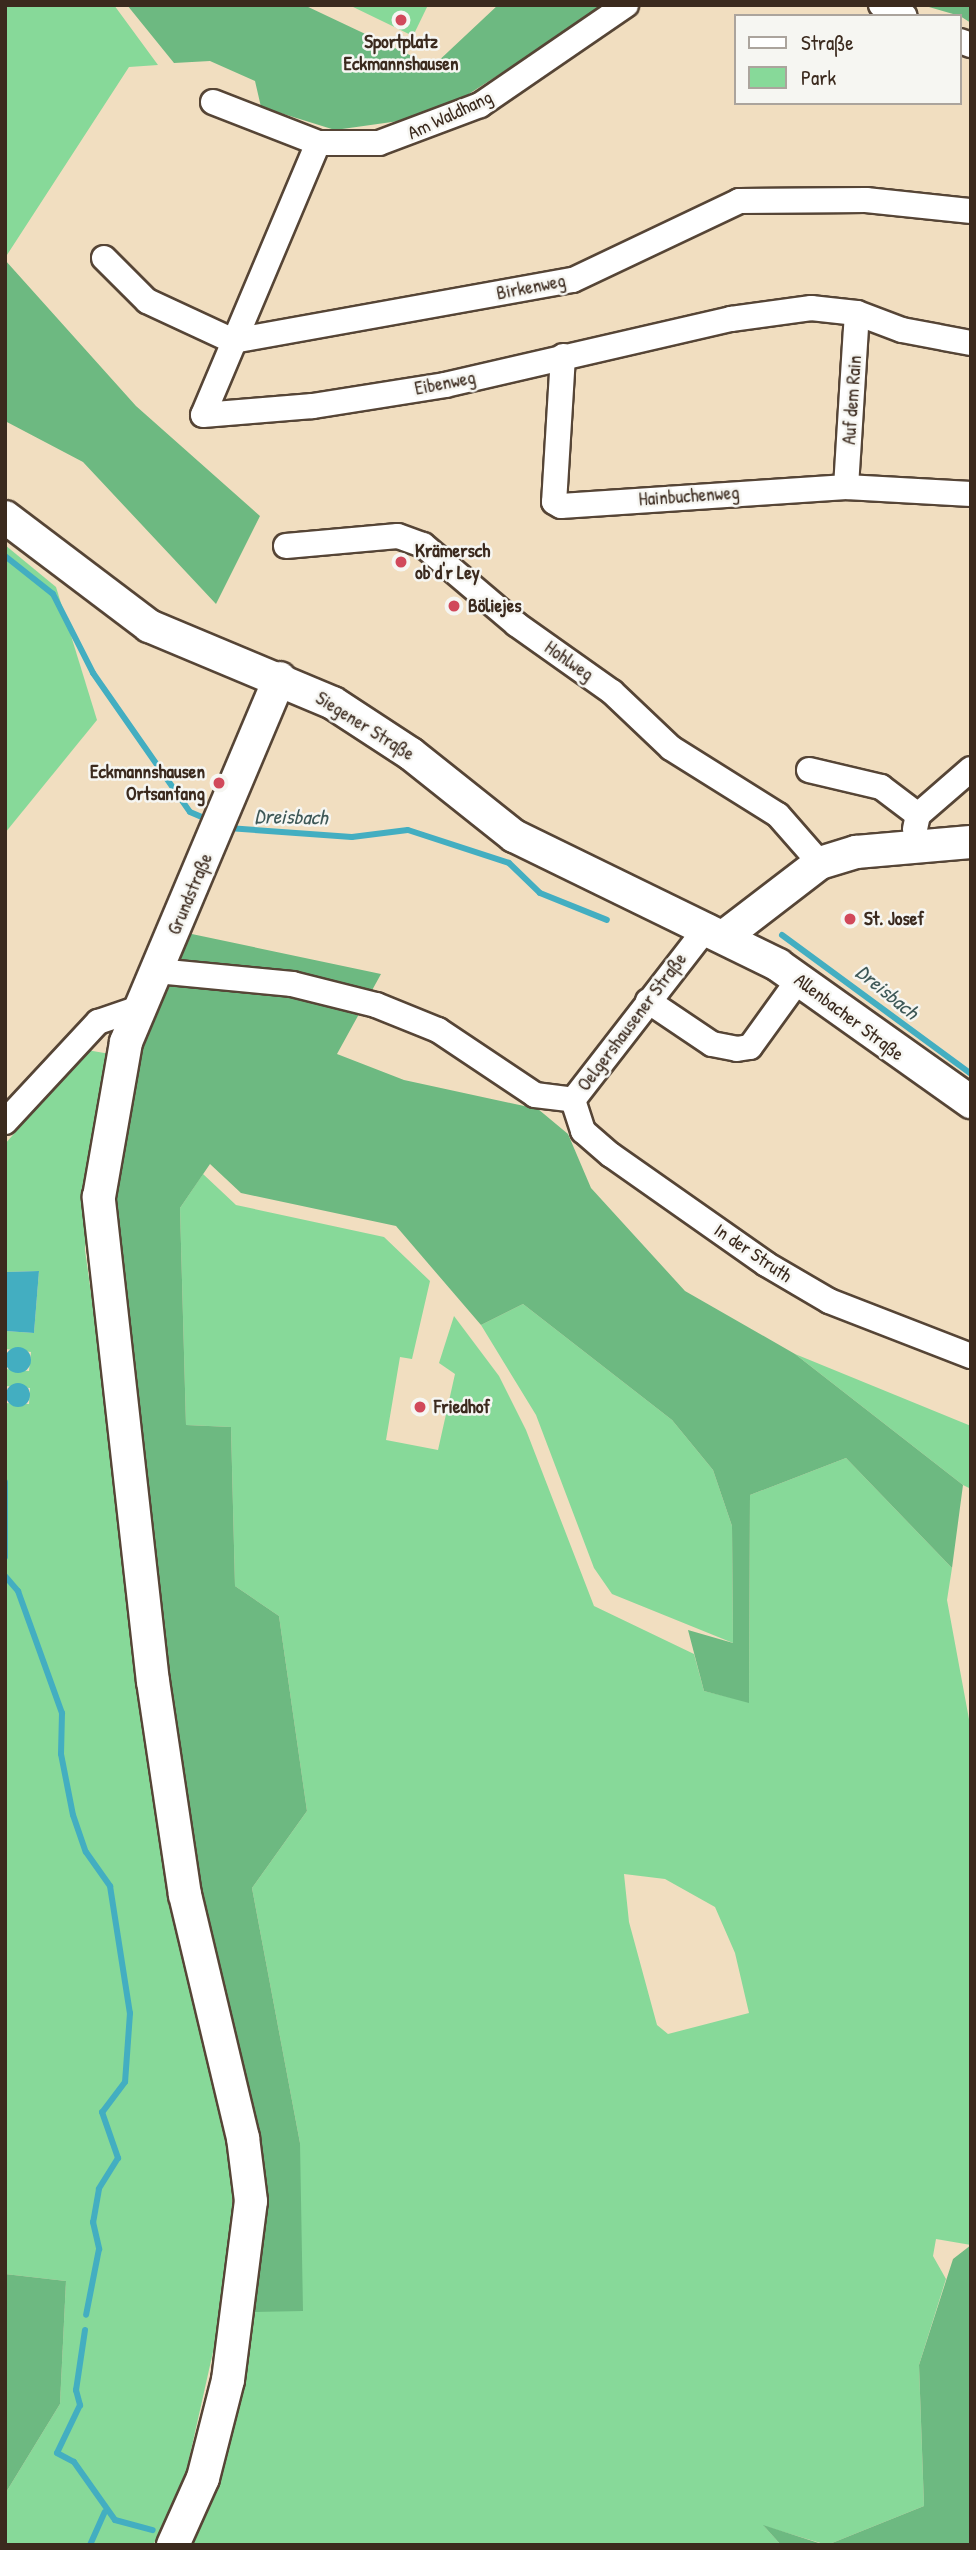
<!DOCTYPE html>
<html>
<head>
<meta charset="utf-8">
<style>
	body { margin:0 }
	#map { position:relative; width:976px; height:2550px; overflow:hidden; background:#f1dec0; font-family:"Patrick Hand",sans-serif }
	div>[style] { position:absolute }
	.green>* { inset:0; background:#87d999 }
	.forest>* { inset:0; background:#6db981 }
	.water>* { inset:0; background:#43aec1 }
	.round { border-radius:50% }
	.stream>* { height:6px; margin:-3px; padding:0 3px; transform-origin:3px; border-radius:3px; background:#43aec1 }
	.roads { filter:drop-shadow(2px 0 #564536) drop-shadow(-2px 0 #564536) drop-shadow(0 2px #564536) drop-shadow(0 -2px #564536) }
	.minor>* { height:24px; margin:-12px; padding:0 12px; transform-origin:12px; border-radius:12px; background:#fff }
	.major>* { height:32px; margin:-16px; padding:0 16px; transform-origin:16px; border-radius:16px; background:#fff }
	.dots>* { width:19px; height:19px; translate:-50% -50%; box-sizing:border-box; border:4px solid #f6f6f2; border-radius:50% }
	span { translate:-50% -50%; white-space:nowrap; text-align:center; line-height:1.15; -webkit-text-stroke:5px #f6f6f2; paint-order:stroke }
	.poi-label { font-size:19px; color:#3b2a1e; font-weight:700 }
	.left { translate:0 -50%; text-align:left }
	.right { translate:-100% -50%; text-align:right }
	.street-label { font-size:19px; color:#3b2a1e }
	.water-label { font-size:21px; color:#3e5857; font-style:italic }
	.frame { position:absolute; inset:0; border:7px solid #3b2a1e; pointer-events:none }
	.legend { position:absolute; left:734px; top:14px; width:228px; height:91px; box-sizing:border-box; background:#f6f6f2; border:2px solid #aba49d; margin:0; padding:9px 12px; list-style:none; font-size:21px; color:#3b2a1e }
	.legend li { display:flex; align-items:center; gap:14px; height:35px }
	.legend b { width:35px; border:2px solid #aba49d }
</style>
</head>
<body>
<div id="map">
	<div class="green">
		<i style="clip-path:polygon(5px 5px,114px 5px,158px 65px,129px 67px,5px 258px)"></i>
		<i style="clip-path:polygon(349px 5px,428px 5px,413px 36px)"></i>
		<i style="clip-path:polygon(5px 545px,56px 587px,97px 720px,5px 833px)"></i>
		<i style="clip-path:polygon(87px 1050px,110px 1054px,94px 1129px,85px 1250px,176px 1899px,232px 2162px,232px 2267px,181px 2495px,153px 2545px,5px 2545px,5px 2494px,60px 2404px,66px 2281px,5px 2274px,5px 1403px,29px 1404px,30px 1388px,5px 1386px,5px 1369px,29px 1371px,31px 1352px,5px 1349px,5px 1331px,34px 1333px,39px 1271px,5px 1272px,5px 1144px)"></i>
		<i style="clip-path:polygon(evenodd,203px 1174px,236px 1205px,384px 1237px,430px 1281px,412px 1359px,400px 1357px,386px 1440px,438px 1450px,455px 1374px,439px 1363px,454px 1316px,499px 1376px,526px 1430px,594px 1606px,694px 1654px,704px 1691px,749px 1702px,750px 1495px,846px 1458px,952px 1568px,947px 1600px,971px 1730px,971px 2245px,936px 2239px,933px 2256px,946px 2279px,919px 2365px,924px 2506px,827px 2545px,764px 2526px,781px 2545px,185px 2545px,300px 2143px,252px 1888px,307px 1811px,279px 1616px,235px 1586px,231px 1427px,186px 1425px,180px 1208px,203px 1174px,624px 1874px,665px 1879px,715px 1907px,735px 1953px,749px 2013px,668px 2034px,657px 2025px,629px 1922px,624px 1874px)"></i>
		<i style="clip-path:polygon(523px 1304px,672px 1420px,713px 1470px,732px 1526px,733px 1643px,612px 1594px,594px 1568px,536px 1415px,481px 1325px)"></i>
		<i style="clip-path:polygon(795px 1354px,971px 1426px,971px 1489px,963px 1485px)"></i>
	</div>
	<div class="forest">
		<i style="clip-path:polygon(127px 5px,304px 5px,433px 66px,498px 5px,607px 5px,461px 99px,399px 121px,335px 130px,261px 107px,255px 81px,210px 61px,174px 63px)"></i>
		<i style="clip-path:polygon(922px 5px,971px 5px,971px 23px,960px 16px)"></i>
		<i style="clip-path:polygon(5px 260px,136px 406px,260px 516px,216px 604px,83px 462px,5px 421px)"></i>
		<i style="clip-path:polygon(187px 933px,381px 974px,337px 1054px,404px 1080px,538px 1109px,568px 1134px,591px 1188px,685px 1291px,795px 1354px,963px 1485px,952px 1568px,846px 1458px,750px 1495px,749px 1703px,704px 1691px,688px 1630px,733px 1643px,732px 1526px,713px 1470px,672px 1420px,523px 1304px,481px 1325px,396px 1226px,241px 1193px,210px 1164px,180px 1208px,186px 1425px,231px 1427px,235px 1586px,279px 1616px,307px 1811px,252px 1888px,300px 2143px,303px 2311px,251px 2312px,257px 2202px,191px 1890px,110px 1200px,140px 1035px)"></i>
		<i style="clip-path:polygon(971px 2245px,971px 2545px,827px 2545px,924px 2506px,919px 2365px,953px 2259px)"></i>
		<i style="clip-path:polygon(5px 2274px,66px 2281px,60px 2404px,5px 2494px)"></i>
		<i style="clip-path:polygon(763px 2525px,825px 2545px,781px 2545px)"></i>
	</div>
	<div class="water">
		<i style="clip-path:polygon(39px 1271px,34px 1333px,5px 1331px,5px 1272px)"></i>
		<i class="round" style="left:5px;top:1347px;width:26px;height:26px"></i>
		<i class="round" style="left:6px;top:1383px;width:24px;height:24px"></i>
	</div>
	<div class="stream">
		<i style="left:5px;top:556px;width:61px;rotate:38.4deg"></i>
		<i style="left:53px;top:594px;width:89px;rotate:63.1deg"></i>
		<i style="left:93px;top:673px;width:169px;rotate:55.1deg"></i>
		<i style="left:190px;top:812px;width:23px;rotate:23deg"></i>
		<i style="left:228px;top:828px;width:124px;rotate:4.2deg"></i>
		<i style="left:352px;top:837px;width:56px;rotate:-7.1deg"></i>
		<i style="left:408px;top:830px;width:106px;rotate:18.1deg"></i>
		<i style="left:509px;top:863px;width:43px;rotate:44.1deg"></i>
		<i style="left:540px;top:893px;width:72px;rotate:21.9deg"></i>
		<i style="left:782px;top:935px;width:235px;rotate:36.3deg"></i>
		<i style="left:5px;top:1482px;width:75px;rotate:90deg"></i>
		<i style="left:5px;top:1576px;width:20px;rotate:49deg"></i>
		<i style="left:18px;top:1591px;width:130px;rotate:70.2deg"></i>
		<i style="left:62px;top:1713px;width:41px;rotate:91.4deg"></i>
		<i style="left:61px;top:1754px;width:62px;rotate:78.9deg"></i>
		<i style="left:73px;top:1815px;width:39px;rotate:71deg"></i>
		<i style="left:86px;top:1852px;width:42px;rotate:54.8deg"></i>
		<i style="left:110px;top:1886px;width:129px;rotate:81.1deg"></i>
		<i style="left:130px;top:2013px;width:69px;rotate:94.1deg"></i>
		<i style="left:125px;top:2082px;width:38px;rotate:127deg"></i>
		<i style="left:102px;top:2112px;width:49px;rotate:70.8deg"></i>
		<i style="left:118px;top:2158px;width:36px;rotate:122deg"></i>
		<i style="left:99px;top:2189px;width:34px;rotate:100deg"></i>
		<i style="left:93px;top:2222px;width:28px;rotate:77deg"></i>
		<i style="left:99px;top:2249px;width:67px;rotate:101.1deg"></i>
		<i style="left:85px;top:2330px;width:61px;rotate:98.5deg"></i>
		<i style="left:76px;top:2390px;width:16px;rotate:75deg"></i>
		<i style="left:80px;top:2405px;width:53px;rotate:115.6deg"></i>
		<i style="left:57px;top:2453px;width:19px;rotate:28deg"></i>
		<i style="left:74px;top:2462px;width:71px;rotate:54.7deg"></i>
		<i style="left:115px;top:2520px;width:39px;rotate:15deg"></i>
		<i style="left:90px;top:2545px;width:36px;rotate:-66deg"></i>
	</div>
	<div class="roads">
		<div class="minor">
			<i style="left:881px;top:5px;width:26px;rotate:25deg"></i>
			<i style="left:960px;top:41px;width:12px;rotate:20deg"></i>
			<i style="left:213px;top:102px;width:113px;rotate:21.3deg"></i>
			<i style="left:318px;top:143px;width:61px"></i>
			<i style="left:379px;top:143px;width:108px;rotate:-20.6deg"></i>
			<i style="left:480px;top:105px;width:177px;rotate:-34.4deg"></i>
			<i style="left:318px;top:143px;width:295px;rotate:112.9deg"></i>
			<i style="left:203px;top:415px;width:110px;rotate:-4.7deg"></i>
			<i style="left:313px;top:406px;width:134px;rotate:-9deg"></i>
			<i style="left:445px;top:385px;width:294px;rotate:-13deg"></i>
			<i style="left:731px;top:319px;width:81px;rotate:-7.8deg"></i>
			<i style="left:811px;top:308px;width:46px;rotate:6.2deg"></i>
			<i style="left:857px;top:313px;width:48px;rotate:20.7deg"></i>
			<i style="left:902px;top:330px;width:70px;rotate:10.7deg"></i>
			<i style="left:104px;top:258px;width:61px;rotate:45deg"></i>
			<i style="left:147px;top:301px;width:95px;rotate:24.9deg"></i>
			<i style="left:233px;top:341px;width:345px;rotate:-10.2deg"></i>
			<i style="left:573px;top:280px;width:184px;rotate:-25.4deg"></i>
			<i style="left:739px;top:201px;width:127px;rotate:-0.5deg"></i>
			<i style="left:866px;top:200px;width:106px;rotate:6deg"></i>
			<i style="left:563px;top:356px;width:146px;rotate:93.5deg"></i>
			<i style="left:554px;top:502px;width:8px;rotate:30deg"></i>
			<i style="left:561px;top:506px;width:286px;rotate:-3.8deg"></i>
			<i style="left:846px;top:487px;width:125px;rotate:3.2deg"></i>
			<i style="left:846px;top:487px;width:174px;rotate:-86.4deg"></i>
			<i style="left:286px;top:546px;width:112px;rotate:-5.1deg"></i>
			<i style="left:398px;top:536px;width:27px;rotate:20deg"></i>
			<i style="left:423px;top:545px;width:122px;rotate:40.3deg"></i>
			<i style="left:516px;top:624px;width:118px;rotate:35.3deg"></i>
			<i style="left:612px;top:692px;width:81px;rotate:43.5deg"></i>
			<i style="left:671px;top:748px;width:126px;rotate:32.1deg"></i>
			<i style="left:778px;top:815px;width:64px;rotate:48.8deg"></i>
			<i style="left:809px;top:770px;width:74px;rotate:13.3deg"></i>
			<i style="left:881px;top:787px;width:46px;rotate:37.1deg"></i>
			<i style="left:915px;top:829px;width:14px;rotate:-78deg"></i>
			<i style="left:918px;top:815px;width:70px;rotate:-41deg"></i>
			<i style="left:157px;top:971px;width:136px;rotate:5.5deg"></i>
			<i style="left:292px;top:984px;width:87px;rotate:14deg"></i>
			<i style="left:376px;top:1005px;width:67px;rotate:22deg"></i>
			<i style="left:438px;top:1030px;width:117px;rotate:33.8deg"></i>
			<i style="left:535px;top:1095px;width:38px;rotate:7deg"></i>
			<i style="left:573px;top:1100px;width:220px;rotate:-52.2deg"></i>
			<i style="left:648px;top:1001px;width:77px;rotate:33.9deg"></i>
			<i style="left:712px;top:1044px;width:25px;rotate:11deg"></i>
			<i style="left:737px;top:1049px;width:13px;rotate:-9deg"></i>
			<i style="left:750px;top:1047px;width:84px;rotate:-54.2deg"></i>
			<i style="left:573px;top:1100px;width:33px;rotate:72deg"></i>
			<i style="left:583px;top:1131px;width:37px;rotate:41deg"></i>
			<i style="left:611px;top:1155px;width:189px;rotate:35.1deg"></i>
			<i style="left:766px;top:1264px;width:73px;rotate:30.4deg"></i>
			<i style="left:829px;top:1301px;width:152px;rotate:21.2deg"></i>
			<i style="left:5px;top:1122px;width:137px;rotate:-47.1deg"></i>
			<i style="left:98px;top:1022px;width:43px;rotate:-18.9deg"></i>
		</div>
		<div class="major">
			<i style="left:5px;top:517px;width:181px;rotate:37.1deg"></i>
			<i style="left:149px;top:626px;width:199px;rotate:22.7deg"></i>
			<i style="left:333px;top:703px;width:93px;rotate:33.2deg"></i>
			<i style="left:411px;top:754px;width:132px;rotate:38.5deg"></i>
			<i style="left:514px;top:836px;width:294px;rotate:26deg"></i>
			<i style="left:778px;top:965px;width:237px;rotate:35.4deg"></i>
			<i style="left:726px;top:935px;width:118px;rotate:-37.5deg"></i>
			<i style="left:820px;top:863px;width:38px;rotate:-17deg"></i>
			<i style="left:856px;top:852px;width:115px;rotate:-5deg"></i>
			<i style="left:173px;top:2545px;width:73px;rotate:-65.9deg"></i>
			<i style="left:203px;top:2478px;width:101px;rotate:-75.7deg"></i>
			<i style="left:228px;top:2380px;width:180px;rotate:-82.7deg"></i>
			<i style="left:251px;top:2201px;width:64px;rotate:-97.2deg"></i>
			<i style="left:243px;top:2138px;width:250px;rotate:-103.4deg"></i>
			<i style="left:185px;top:1895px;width:215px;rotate:-98.5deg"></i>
			<i style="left:153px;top:1682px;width:488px;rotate:-96.4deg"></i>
			<i style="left:99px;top:1197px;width:157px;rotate:-80.1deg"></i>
			<i style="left:126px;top:1042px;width:395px;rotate:-67.1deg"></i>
		</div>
	</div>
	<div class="dots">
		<i style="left:401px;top:20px;background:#d1495b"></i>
		<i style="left:401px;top:562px;background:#d1495b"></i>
		<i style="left:454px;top:606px;background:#d1495b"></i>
		<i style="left:219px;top:783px;background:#d1495b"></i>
		<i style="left:850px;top:919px;background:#d1495b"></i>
		<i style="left:420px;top:1407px;background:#d1495b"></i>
	</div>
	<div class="poi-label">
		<span style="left:401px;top:53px">Sportplatz<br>Eckmannshausen</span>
		<span class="left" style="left:415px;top:562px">Krämersch<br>ob d'r Ley</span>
		<span class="left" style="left:468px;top:606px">Böliejes</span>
		<span class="right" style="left:205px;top:783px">Eckmannshausen<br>Ortsanfang</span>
		<span class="left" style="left:864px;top:919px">St. Josef</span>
		<span class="left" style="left:434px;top:1407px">Friedhof</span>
	</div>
	<div class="street-label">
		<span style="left:450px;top:115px;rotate:-25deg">Am Waldhang</span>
		<span style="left:531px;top:287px;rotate:-11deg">Birkenweg</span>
		<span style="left:445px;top:383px;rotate:-11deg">Eibenweg</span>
		<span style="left:852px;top:400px;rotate:-86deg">Auf dem Rain</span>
		<span style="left:689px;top:496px;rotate:-4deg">Hainbuchenweg</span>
		<span style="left:569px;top:661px;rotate:35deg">Hohlweg</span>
		<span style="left:365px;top:726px;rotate:32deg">Siegener Straße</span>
		<span style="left:190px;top:894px;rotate:-67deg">Grundstraße</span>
		<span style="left:849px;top:1017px;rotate:37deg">Allenbacher Straße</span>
		<span style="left:632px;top:1022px;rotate:-53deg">Oelgershausener Straße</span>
		<span style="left:753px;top:1253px;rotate:34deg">In der Struth</span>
	</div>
	<div class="water-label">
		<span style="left:291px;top:817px;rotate:1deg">Dreisbach</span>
		<span style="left:887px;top:992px;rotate:39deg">Dreisbach</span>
	</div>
	<div class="frame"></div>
	<ul class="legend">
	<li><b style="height:9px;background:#fff"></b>Straße</li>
	<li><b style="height:19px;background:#87d999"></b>Park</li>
	</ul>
</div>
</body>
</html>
